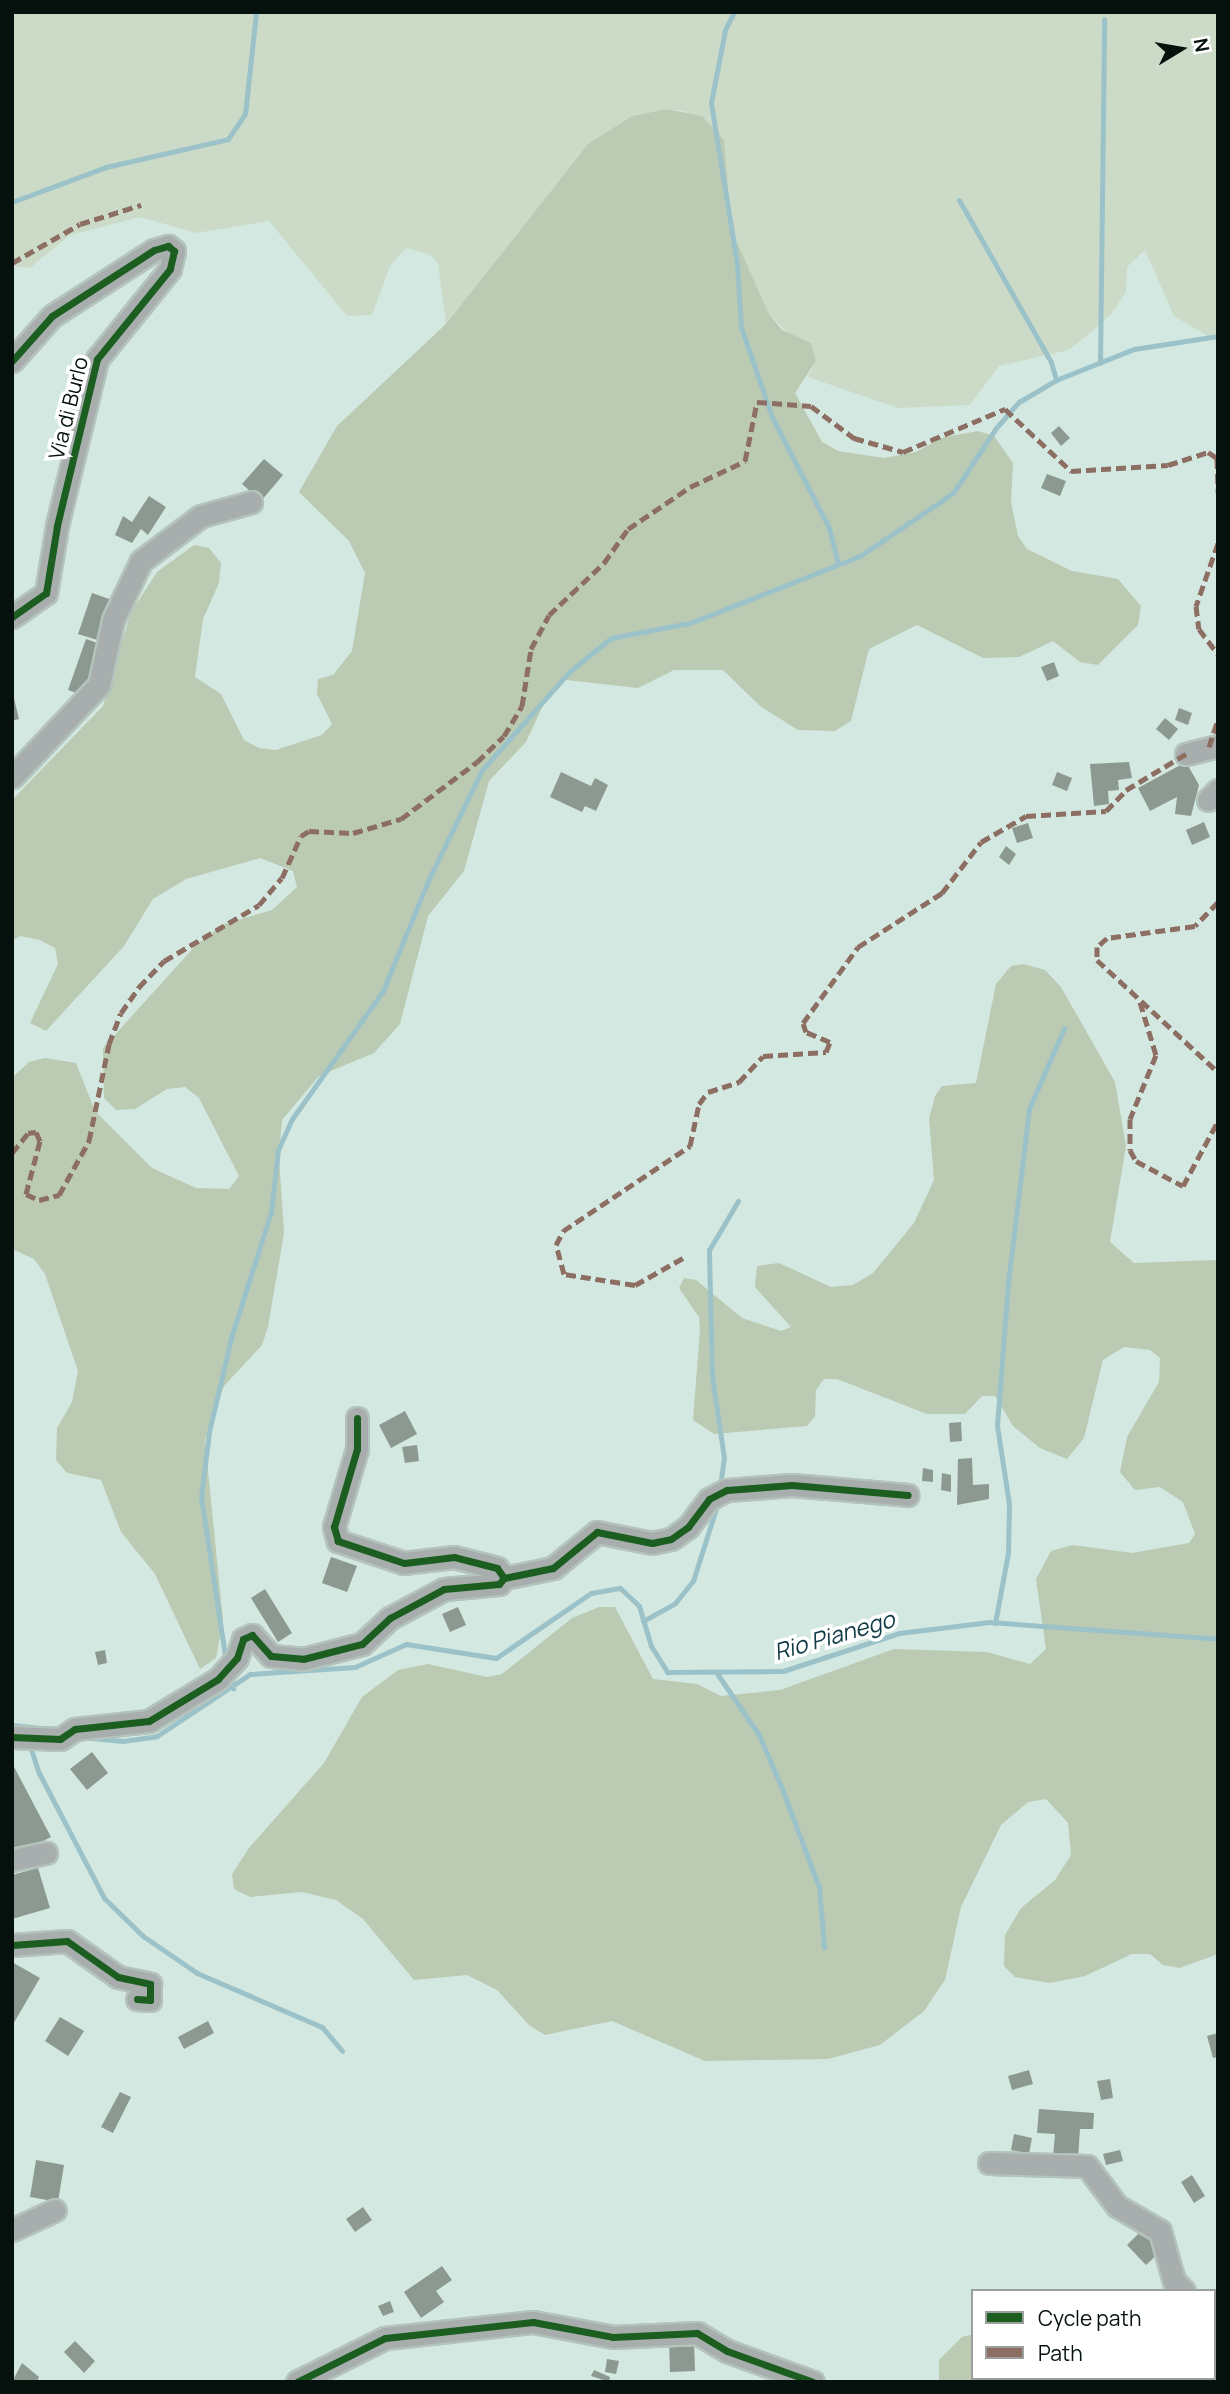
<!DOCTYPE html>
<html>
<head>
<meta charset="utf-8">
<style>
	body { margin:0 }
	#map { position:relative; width:1230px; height:2394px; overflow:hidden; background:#d3e8e0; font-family:Manrope,sans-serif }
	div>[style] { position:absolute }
	.green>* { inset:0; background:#ccdbc7 }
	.forest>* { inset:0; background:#bbcab2 }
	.stream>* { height:5px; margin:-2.5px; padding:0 2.5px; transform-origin:2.5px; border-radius:2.5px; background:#9cc2c9 }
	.building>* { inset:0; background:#8c9991 }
	.roads { filter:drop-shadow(2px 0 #b4c4bd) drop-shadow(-2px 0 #b4c4bd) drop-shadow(0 2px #b4c4bd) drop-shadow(0 -2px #b4c4bd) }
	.minor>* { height:21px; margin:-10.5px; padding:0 10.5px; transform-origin:10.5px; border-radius:10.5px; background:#a7aead }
	.quiet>* { height:5px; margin-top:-2.5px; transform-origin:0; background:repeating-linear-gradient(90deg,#8d6e63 0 10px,transparent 0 15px) }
	.cycleway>* { height:7px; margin:-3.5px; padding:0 3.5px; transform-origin:3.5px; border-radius:3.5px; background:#1b5e20 }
	span { translate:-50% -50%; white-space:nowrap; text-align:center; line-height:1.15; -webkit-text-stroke:7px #fff; paint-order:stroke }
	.street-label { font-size:21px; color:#04110c }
	.water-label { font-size:23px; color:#0f3a45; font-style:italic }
	.frame { position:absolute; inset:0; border:14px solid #04110c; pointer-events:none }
	.legend { position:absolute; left:971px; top:2289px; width:245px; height:91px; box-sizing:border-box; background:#fff; border:2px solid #9ba09e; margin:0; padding:9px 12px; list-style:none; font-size:21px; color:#04110c }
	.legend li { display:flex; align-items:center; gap:14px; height:35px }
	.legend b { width:35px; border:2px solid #9ba09e }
	.north { position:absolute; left:1146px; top:14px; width:70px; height:70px; -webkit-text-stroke:5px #fff; paint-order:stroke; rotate:79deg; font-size:19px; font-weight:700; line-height:28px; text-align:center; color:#04110c }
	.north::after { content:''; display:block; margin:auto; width:24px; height:32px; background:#04110c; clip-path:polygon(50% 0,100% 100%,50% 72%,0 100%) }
</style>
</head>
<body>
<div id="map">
	<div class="green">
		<i style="clip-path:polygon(12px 12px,1218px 12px,1218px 342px,1174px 316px,1145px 250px,1127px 267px,1126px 292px,1112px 313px,1088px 335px,1069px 350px,999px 366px,970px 405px,898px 408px,808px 377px,816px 361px,769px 314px,732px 231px,724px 140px,685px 111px,667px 109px,632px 116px,588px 144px,446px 324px,438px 263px,429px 254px,406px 248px,390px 266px,372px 315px,347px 316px,269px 221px,196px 233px,140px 217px,70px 235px,30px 268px,12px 266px)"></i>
	</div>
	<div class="forest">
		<i style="clip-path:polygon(667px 109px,702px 116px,724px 140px,732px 231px,769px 314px,782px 330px,811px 343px,816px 361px,795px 393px,822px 442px,838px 451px,884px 458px,916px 452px,944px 437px,978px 431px,994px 436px,1013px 463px,1011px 502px,1018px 536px,1027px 549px,1072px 571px,1118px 579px,1141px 606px,1138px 625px,1098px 665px,1080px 662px,1053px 641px,1019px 657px,983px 658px,917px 625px,869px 649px,851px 721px,835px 731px,798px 730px,760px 706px,723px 670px,674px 670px,638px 688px,566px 680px,550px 691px,526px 742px,489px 781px,464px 871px,428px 916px,400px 1024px,374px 1053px,319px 1076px,282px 1120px,279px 1156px,284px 1233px,268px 1327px,262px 1345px,224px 1386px,205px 1440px,223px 1620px,216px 1658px,200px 1669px,155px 1574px,121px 1532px,101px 1480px,67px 1473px,56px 1460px,57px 1428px,72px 1402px,78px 1371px,45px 1274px,34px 1259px,12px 1249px,12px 1078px,29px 1062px,45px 1058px,76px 1063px,95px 1111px,152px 1168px,196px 1188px,229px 1189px,239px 1176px,199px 1098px,185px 1087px,167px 1089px,135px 1109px,116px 1110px,104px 1098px,103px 1048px,197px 944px,224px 924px,272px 910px,297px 887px,293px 871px,260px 858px,186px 879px,153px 899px,124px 946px,46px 1031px,30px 1023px,58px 964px,55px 948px,40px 940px,20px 936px,12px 941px,12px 800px,103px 706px,131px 612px,157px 572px,194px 545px,209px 548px,221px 563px,219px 583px,203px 619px,195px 677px,221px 694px,244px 740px,259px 748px,276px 750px,322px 735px,332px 724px,317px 694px,318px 679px,333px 675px,352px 651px,365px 573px,349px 541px,299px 492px,337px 426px,446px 324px,588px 144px,632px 116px)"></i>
		<i style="clip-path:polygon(1023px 964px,1045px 970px,1061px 987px,1115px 1082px,1126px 1146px,1110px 1242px,1134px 1263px,1218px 1260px,1218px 1954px,1180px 1968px,1163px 1965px,1150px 1954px,1132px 1954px,1085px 1976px,1050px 1983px,1015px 1977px,1004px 1966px,1005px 1935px,1021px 1908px,1055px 1880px,1071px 1855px,1068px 1823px,1046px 1799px,1028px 1802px,1001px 1825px,961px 1907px,945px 1980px,924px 2011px,880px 2045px,828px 2059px,705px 2061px,612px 2021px,545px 2035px,530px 2026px,497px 1990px,467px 1975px,414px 1980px,363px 1919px,336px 1900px,302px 1892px,250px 1897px,234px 1889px,232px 1874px,249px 1848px,324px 1763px,362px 1697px,398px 1670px,428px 1664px,487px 1677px,502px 1674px,572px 1618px,599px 1607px,615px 1607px,653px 1679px,697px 1684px,721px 1696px,780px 1690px,894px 1649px,987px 1652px,1030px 1664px,1046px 1649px,1036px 1579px,1051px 1551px,1073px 1545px,1132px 1553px,1189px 1543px,1195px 1534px,1183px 1502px,1160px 1487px,1135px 1490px,1120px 1472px,1127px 1437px,1159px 1382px,1160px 1358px,1150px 1350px,1124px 1347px,1103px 1360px,1084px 1438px,1067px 1459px,1040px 1448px,1013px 1426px,995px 1396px,982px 1396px,965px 1414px,927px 1414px,837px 1379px,824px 1379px,816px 1390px,815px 1416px,807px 1426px,714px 1434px,693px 1420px,700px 1329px,699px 1317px,679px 1288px,684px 1278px,696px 1280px,742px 1318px,781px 1331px,791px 1327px,755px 1287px,757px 1266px,779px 1263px,831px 1287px,853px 1285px,873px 1273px,914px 1223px,934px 1180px,929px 1119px,935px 1096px,942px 1086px,976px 1083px,996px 984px,1011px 966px)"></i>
		<i style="clip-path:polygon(973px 2334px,973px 2378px,1095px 2382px,939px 2382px,939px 2360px,962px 2337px)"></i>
	</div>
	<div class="stream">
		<i style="left:734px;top:12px;width:20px;rotate:117deg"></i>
		<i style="left:725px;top:30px;width:74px;rotate:100.9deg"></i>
		<i style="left:711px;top:103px;width:163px;rotate:80.8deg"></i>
		<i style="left:737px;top:264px;width:63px;rotate:86.4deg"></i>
		<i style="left:741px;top:327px;width:95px;rotate:71deg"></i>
		<i style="left:772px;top:417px;width:125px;rotate:62.8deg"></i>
		<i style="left:829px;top:528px;width:36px;rotate:76deg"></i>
		<i style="left:959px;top:200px;width:186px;rotate:60.4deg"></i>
		<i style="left:1051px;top:362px;width:19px;rotate:74deg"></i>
		<i style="left:12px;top:202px;width:100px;rotate:-20.4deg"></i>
		<i style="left:106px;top:167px;width:125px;rotate:-12.9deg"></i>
		<i style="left:228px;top:139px;width:30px;rotate:-56deg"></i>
		<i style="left:245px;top:114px;width:103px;rotate:-83.8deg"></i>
		<i style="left:1100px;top:363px;width:344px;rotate:-89.3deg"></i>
		<i style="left:720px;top:1486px;width:28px;rotate:-82deg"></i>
		<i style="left:724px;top:1458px;width:83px;rotate:-98.3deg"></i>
		<i style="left:712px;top:1376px;width:126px;rotate:-91.4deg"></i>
		<i style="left:709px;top:1250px;width:57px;rotate:-59.4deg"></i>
		<i style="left:643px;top:1621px;width:37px;rotate:-29deg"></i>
		<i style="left:675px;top:1603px;width:28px;rotate:-51deg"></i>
		<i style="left:693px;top:1581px;width:83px;rotate:-72.4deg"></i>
		<i style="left:995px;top:1623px;width:71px;rotate:-79.5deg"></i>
		<i style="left:1008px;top:1553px;width:49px;rotate:-88.8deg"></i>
		<i style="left:1009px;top:1504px;width:79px;rotate:-98.7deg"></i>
		<i style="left:997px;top:1426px;width:143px;rotate:-85.6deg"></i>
		<i style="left:1008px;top:1283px;width:175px;rotate:-83.1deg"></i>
		<i style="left:1029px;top:1109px;width:88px;rotate:-66.6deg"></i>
		<i style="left:226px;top:1662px;width:167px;rotate:-98.6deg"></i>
		<i style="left:201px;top:1497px;width:65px;rotate:-83deg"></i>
		<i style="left:209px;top:1432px;width:97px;rotate:-76.8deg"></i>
		<i style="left:231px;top:1338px;width:132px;rotate:-72.4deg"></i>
		<i style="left:271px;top:1212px;width:62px;rotate:-83.6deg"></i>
		<i style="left:278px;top:1150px;width:34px;rotate:-66deg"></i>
		<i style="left:292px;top:1119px;width:157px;rotate:-54.6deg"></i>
		<i style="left:383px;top:991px;width:119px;rotate:-67.8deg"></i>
		<i style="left:428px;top:881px;width:123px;rotate:-64.1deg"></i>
		<i style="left:482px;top:770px;width:131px;rotate:-48.4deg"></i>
		<i style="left:569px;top:672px;width:54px;rotate:-39deg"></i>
		<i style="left:611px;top:638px;width:80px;rotate:-10.8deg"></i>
		<i style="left:690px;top:623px;width:183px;rotate:-21.5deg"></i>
		<i style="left:860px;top:556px;width:112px;rotate:-34.1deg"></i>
		<i style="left:953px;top:493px;width:78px;rotate:-56.5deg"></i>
		<i style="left:996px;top:428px;width:35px;rotate:-49deg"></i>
		<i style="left:1019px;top:402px;width:43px;rotate:-30.7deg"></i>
		<i style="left:1056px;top:380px;width:84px;rotate:-21.7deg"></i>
		<i style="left:1134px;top:349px;width:85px;rotate:-8.8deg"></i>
		<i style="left:716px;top:1672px;width:76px;rotate:55.7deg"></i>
		<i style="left:759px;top:1735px;width:56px;rotate:66.7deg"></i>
		<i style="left:781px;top:1786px;width:108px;rotate:69.4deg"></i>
		<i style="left:819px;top:1887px;width:61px;rotate:85.3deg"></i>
		<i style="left:229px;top:1675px;width:14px;rotate:73deg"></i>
		<i style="left:12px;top:1725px;width:49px;rotate:5.8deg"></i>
		<i style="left:81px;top:1737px;width:42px;rotate:5.4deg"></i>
		<i style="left:123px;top:1741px;width:34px;rotate:-8deg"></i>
		<i style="left:157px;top:1736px;width:112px;rotate:-33.7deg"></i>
		<i style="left:250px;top:1674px;width:105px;rotate:-3.8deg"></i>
		<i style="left:355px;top:1667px;width:56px;rotate:-24.3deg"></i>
		<i style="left:406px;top:1644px;width:91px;rotate:8.8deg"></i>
		<i style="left:496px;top:1658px;width:115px;rotate:-34.4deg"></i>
		<i style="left:591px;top:1593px;width:29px;rotate:-10deg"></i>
		<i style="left:620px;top:1588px;width:26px;rotate:43deg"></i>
		<i style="left:639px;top:1606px;width:42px;rotate:73.3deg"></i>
		<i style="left:651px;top:1646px;width:31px;rotate:58deg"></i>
		<i style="left:667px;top:1672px;width:116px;rotate:-0.5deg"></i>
		<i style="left:783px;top:1671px;width:122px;rotate:-18.1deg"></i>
		<i style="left:899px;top:1633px;width:91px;rotate:-7deg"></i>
		<i style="left:989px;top:1622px;width:230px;rotate:4.2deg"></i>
		<i style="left:29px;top:1743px;width:32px;rotate:72deg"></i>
		<i style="left:39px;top:1773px;width:141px;rotate:62.5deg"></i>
		<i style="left:104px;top:1898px;width:54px;rotate:44.3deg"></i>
		<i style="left:143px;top:1936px;width:65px;rotate:34.4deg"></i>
		<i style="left:197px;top:1973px;width:136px;rotate:23.4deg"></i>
		<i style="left:322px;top:2027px;width:31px;rotate:50deg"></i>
	</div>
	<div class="building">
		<i style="clip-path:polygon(1059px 426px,1070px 438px,1061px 446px,1051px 433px)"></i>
		<i style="clip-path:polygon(264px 459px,283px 475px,261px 501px,242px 484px)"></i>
		<i style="clip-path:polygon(1047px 474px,1066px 481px,1060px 496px,1041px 488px)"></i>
		<i style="clip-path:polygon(149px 496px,166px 507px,148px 535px,141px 529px,132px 543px,115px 535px,123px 516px,132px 522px)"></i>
		<i style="clip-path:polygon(92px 593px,118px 602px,104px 642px,78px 634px)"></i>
		<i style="clip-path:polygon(86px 639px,103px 645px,85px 696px,68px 690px)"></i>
		<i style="clip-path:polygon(1054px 662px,1059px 676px,1047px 681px,1041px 667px)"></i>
		<i style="clip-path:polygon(12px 690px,19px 719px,12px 721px)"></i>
		<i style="clip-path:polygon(1179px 708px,1192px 713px,1188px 725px,1175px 720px)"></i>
		<i style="clip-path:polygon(1165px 718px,1178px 729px,1169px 740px,1156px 729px)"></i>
		<i style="clip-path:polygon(1129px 762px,1132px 778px,1118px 780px,1119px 790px,1108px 791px,1109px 804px,1094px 806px,1090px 764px)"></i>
		<i style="clip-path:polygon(1186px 762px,1199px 785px,1191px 816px,1175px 814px,1177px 797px,1150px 811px,1138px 788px)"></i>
		<i style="clip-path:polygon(561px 772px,591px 786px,595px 778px,608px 785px,596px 811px,585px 806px,582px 812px,550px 797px)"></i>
		<i style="clip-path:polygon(1057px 772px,1072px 778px,1067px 791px,1052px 785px)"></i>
		<i style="clip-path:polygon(1204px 822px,1210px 837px,1192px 845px,1186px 830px)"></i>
		<i style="clip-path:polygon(1028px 823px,1033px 838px,1017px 843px,1012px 828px)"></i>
		<i style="clip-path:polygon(1006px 846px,1016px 854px,1009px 865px,999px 857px)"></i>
		<i style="clip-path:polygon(405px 1411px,417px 1434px,391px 1448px,379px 1425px)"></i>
		<i style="clip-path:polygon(961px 1422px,962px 1441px,950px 1442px,949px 1423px)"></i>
		<i style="clip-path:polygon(417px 1445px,419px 1461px,405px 1463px,402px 1447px)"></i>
		<i style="clip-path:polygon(972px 1458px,973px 1485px,989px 1484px,989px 1499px,957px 1505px,958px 1459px)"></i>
		<i style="clip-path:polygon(923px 1468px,933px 1470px,933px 1482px,922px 1481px)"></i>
		<i style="clip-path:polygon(942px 1473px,951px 1475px,951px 1492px,941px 1490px)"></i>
		<i style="clip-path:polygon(331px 1557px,357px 1566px,347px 1592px,322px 1583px)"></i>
		<i style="clip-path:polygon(265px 1589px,292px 1633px,278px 1642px,251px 1598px)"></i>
		<i style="clip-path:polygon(458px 1607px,466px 1625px,450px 1632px,442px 1614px)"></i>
		<i style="clip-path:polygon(105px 1650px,107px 1663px,98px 1665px,95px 1652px)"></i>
		<i style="clip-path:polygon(92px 1752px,108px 1773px,87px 1790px,70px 1769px)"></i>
		<i style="clip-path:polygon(12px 1763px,51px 1837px,17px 1854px,12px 1845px)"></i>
		<i style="clip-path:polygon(38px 1868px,50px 1908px,12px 1919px,12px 1875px)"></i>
		<i style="clip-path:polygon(12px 1962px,40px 1978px,12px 2026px)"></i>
		<i style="clip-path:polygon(60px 2017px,84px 2031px,68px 2056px,45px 2041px)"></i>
		<i style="clip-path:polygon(208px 2021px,214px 2033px,184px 2049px,178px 2037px)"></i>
		<i style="clip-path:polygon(1218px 2033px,1218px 2057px,1213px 2058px,1207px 2036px)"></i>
		<i style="clip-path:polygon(1029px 2070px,1033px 2084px,1012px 2090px,1008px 2076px)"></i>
		<i style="clip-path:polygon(1110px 2079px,1113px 2098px,1101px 2100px,1097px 2081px)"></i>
		<i style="clip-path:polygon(120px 2092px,131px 2097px,113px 2133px,101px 2127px)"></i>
		<i style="clip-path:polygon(1039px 2109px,1094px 2113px,1093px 2129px,1080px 2129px,1078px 2158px,1053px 2156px,1055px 2134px,1037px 2133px)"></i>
		<i style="clip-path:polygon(1014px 2134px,1032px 2138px,1029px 2154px,1011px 2150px)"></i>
		<i style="clip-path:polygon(1120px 2150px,1123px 2161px,1106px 2165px,1103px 2154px)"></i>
		<i style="clip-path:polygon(36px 2160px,64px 2165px,58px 2202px,30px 2197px)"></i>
		<i style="clip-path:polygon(1192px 2175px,1205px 2196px,1194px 2203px,1181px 2182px)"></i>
		<i style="clip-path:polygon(363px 2207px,372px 2220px,355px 2232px,346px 2219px)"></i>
		<i style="clip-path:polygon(1142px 2230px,1162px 2250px,1146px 2265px,1127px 2245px)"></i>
		<i style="clip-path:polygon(442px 2266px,452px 2280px,436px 2291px,444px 2302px,421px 2318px,404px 2292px)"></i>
		<i style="clip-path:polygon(390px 2301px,394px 2312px,383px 2316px,378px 2306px)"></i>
		<i style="clip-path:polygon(75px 2341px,95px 2361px,84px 2373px,64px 2352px)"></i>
		<i style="clip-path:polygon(694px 2341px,695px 2371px,670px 2372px,669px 2342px)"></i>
		<i style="clip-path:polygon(607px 2359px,619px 2361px,616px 2374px,605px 2372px)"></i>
		<i style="clip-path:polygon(22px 2363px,39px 2377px,37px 2382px,12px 2382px)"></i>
		<i style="clip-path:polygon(594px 2370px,610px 2377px,609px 2382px,591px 2376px)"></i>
	</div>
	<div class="roads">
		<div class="minor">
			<i style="left:12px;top:361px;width:60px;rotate:-48.4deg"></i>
			<i style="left:52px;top:316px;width:121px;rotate:-32.9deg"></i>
			<i style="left:154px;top:250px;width:15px;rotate:-16deg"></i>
			<i style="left:168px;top:246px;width:8px;rotate:40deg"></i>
			<i style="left:174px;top:251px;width:18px;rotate:103deg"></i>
			<i style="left:170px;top:269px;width:116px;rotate:129deg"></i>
			<i style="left:97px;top:359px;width:172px;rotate:103.5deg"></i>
			<i style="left:57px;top:526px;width:68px;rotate:99.3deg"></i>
			<i style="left:46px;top:593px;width:42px;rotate:144.8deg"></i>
			<i style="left:1186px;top:754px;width:33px;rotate:-14deg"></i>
			<i style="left:12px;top:777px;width:127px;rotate:-46.6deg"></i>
			<i style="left:99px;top:685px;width:66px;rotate:-77.8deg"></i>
			<i style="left:113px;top:620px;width:65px;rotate:-64.6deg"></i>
			<i style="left:141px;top:561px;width:75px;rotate:-36.9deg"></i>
			<i style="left:201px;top:516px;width:52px;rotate:-15.6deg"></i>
			<i style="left:1208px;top:800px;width:14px;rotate:-45deg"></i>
			<i style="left:504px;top:1578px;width:50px;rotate:-11.5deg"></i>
			<i style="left:553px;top:1568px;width:57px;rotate:-39.3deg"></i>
			<i style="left:597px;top:1532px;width:56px;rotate:11.3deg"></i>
			<i style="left:652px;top:1543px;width:19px;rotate:-12deg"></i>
			<i style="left:671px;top:1539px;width:21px;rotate:-35deg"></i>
			<i style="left:688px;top:1527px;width:35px;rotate:-53deg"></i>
			<i style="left:709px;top:1499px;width:20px;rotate:-27deg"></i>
			<i style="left:727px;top:1490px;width:65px;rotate:-4.4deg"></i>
			<i style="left:792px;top:1485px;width:116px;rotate:4.9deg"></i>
			<i style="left:12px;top:1737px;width:48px;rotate:2.4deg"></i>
			<i style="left:60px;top:1739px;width:18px;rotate:-34deg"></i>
			<i style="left:75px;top:1729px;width:74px;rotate:-6.2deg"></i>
			<i style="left:149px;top:1721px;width:81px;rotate:-31.3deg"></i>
			<i style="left:218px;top:1679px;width:28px;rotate:-48deg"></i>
			<i style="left:237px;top:1658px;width:20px;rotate:-72deg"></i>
			<i style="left:243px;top:1639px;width:10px;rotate:-24deg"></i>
			<i style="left:252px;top:1635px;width:28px;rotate:48deg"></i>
			<i style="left:271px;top:1656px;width:32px;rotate:5deg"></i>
			<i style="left:303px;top:1659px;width:61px;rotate:-14.3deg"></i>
			<i style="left:362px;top:1644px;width:38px;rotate:-43deg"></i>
			<i style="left:390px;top:1618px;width:61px;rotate:-28.2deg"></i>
			<i style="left:444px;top:1589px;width:55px;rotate:-5.2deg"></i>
			<i style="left:499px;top:1584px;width:8px;rotate:-50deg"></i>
			<i style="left:504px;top:1578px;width:12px;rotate:-125deg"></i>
			<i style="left:497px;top:1568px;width:44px;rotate:-165.7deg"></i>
			<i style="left:454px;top:1557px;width:50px;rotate:173.2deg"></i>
			<i style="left:404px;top:1563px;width:70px;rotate:-161.6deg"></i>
			<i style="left:338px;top:1541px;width:15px;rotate:-106deg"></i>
			<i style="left:334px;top:1527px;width:81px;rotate:-73.6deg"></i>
			<i style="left:357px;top:1449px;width:31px;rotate:-90deg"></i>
			<i style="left:12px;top:1860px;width:35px;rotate:-12deg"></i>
			<i style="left:12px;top:1945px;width:55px;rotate:-4.2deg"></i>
			<i style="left:67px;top:1941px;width:62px;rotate:35.2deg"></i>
			<i style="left:118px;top:1977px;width:33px;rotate:12deg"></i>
			<i style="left:150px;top:1984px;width:16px;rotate:90deg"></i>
			<i style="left:150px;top:2000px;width:13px;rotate:-176deg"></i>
			<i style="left:989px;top:2163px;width:98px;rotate:1.8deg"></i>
			<i style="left:1087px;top:2166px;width:50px;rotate:53.1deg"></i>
			<i style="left:1117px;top:2206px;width:50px;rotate:30.2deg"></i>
			<i style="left:1160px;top:2231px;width:52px;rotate:74.4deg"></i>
			<i style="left:1174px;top:2281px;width:14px;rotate:45deg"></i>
			<i style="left:12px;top:2230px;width:47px;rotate:-24.9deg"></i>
			<i style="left:1214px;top:2319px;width:5px;rotate:37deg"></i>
			<i style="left:297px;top:2382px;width:98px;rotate:-26.6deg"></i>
			<i style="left:385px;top:2338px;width:149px;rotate:-6.2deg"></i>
			<i style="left:533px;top:2322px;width:81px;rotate:10.6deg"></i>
			<i style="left:613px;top:2337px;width:84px;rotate:-2.7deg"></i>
			<i style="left:697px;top:2333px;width:35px;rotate:31deg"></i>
			<i style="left:727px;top:2351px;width:91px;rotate:19.8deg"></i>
		</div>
	</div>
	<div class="quiet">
		<i style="left:12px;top:263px;width:78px;rotate:-29.8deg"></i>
		<i style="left:80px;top:224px;width:64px;rotate:-17.3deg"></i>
		<i style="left:1218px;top:543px;width:67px;rotate:109.2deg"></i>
		<i style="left:1196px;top:606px;width:23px;rotate:83deg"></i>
		<i style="left:1199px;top:629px;width:31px;rotate:53deg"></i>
		<i style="left:1209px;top:747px;width:28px;rotate:-72deg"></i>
		<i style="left:1218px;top:902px;width:33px;rotate:134deg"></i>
		<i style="left:1195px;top:926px;width:89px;rotate:172.2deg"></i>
		<i style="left:1107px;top:938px;width:13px;rotate:138deg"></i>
		<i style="left:1097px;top:947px;width:13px;rotate:90deg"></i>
		<i style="left:1097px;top:960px;width:165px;rotate:42.8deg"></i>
		<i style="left:1140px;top:1002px;width:55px;rotate:73.2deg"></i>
		<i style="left:1156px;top:1055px;width:69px;rotate:112.1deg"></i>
		<i style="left:1130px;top:1119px;width:31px;rotate:90deg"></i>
		<i style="left:1130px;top:1150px;width:13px;rotate:61deg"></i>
		<i style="left:1136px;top:1161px;width:53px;rotate:28deg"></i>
		<i style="left:1183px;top:1186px;width:74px;rotate:-61.7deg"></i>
		<i style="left:12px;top:1153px;width:26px;rotate:-51deg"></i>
		<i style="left:28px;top:1133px;width:8px;rotate:-7deg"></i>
		<i style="left:36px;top:1132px;width:10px;rotate:66deg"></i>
		<i style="left:40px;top:1141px;width:55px;rotate:104.8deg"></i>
		<i style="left:26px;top:1194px;width:14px;rotate:25deg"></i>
		<i style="left:39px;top:1200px;width:21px;rotate:-14deg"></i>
		<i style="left:59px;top:1195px;width:62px;rotate:-60.9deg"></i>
		<i style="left:89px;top:1141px;width:99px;rotate:-78.3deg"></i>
		<i style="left:109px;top:1044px;width:33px;rotate:-69deg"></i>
		<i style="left:121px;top:1013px;width:32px;rotate:-55deg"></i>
		<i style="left:139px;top:987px;width:36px;rotate:-46deg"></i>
		<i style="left:164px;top:961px;width:110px;rotate:-30.5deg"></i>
		<i style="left:259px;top:905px;width:35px;rotate:-50deg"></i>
		<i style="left:282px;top:878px;width:46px;rotate:-65.7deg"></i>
		<i style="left:301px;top:836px;width:9px;rotate:-32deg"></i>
		<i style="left:309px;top:831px;width:44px;rotate:2.6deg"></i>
		<i style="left:353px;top:833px;width:50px;rotate:-16.3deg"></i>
		<i style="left:401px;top:819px;width:95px;rotate:-36.9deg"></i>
		<i style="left:477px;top:762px;width:37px;rotate:-44deg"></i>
		<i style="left:504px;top:736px;width:35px;rotate:-59deg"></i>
		<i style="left:522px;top:706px;width:58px;rotate:-81deg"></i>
		<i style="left:531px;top:649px;width:38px;rotate:-62deg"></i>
		<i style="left:549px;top:615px;width:76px;rotate:-43.4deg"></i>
		<i style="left:604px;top:563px;width:42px;rotate:-54.8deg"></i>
		<i style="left:628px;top:529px;width:75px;rotate:-34.1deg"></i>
		<i style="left:690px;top:487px;width:61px;rotate:-25.3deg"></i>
		<i style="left:745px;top:461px;width:60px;rotate:-78.5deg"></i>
		<i style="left:757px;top:402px;width:54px;rotate:4.2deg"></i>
		<i style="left:811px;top:406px;width:54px;rotate:36.7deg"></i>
		<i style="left:854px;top:438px;width:51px;rotate:15.9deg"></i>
		<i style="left:903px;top:452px;width:111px;rotate:-22.9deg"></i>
		<i style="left:1005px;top:409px;width:91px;rotate:43.2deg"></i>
		<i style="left:1071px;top:471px;width:97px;rotate:-3.5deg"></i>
		<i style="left:1168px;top:465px;width:42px;rotate:-18deg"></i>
		<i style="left:1208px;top:452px;width:11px;rotate:34deg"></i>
		<i style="left:1217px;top:458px;width:35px;rotate:88deg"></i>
		<i style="left:683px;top:1258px;width:55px;rotate:150.6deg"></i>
		<i style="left:635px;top:1285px;width:72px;rotate:-171.2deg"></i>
		<i style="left:564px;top:1274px;width:30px;rotate:-105deg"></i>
		<i style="left:556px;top:1245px;width:16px;rotate:-63deg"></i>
		<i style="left:563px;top:1231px;width:153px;rotate:-33.8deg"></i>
		<i style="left:690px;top:1146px;width:43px;rotate:-77.9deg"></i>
		<i style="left:699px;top:1104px;width:15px;rotate:-53deg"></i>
		<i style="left:708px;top:1092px;width:33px;rotate:-18deg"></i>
		<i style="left:739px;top:1082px;width:35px;rotate:-47deg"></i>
		<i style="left:763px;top:1056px;width:63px;rotate:-3.6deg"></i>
		<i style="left:826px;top:1052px;width:11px;rotate:-68deg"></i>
		<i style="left:830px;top:1042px;width:26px;rotate:-157deg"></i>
		<i style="left:806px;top:1032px;width:9px;rotate:-108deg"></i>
		<i style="left:803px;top:1023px;width:94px;rotate:-54.1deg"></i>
		<i style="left:858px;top:947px;width:100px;rotate:-32.7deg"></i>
		<i style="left:942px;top:893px;width:64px;rotate:-52.6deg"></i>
		<i style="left:981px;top:842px;width:52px;rotate:-30deg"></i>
		<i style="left:1026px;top:816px;width:80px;rotate:-3.6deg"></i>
		<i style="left:1106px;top:811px;width:29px;rotate:-46deg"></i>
		<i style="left:1126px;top:790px;width:70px;rotate:-31deg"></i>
	</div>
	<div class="cycleway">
		<i style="left:12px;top:361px;width:60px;rotate:-48.4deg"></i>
		<i style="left:52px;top:316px;width:121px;rotate:-32.9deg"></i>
		<i style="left:154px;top:250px;width:15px;rotate:-16deg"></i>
		<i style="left:168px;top:246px;width:8px;rotate:40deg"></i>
		<i style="left:174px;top:251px;width:18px;rotate:103deg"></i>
		<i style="left:170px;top:269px;width:116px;rotate:129deg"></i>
		<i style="left:97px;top:359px;width:172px;rotate:103.5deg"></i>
		<i style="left:57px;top:526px;width:68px;rotate:99.3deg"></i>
		<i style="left:46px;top:593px;width:42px;rotate:144.8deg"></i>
		<i style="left:504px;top:1578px;width:50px;rotate:-11.5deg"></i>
		<i style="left:553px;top:1568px;width:57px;rotate:-39.3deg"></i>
		<i style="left:597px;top:1532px;width:56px;rotate:11.3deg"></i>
		<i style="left:652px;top:1543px;width:19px;rotate:-12deg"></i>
		<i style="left:671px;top:1539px;width:21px;rotate:-35deg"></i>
		<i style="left:688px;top:1527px;width:35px;rotate:-53deg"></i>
		<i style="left:709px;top:1499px;width:20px;rotate:-27deg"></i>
		<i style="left:727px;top:1490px;width:65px;rotate:-4.4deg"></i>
		<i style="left:792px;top:1485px;width:116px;rotate:4.9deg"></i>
		<i style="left:12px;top:1737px;width:48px;rotate:2.4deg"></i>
		<i style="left:60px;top:1739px;width:18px;rotate:-34deg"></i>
		<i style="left:75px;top:1729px;width:74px;rotate:-6.2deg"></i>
		<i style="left:149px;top:1721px;width:81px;rotate:-31.3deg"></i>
		<i style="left:218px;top:1679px;width:28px;rotate:-48deg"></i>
		<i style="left:237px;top:1658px;width:20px;rotate:-72deg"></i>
		<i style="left:243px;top:1639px;width:10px;rotate:-24deg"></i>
		<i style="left:252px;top:1635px;width:28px;rotate:48deg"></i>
		<i style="left:271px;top:1656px;width:32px;rotate:5deg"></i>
		<i style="left:303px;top:1659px;width:61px;rotate:-14.3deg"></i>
		<i style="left:362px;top:1644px;width:38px;rotate:-43deg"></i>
		<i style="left:390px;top:1618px;width:61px;rotate:-28.2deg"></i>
		<i style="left:444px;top:1589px;width:55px;rotate:-5.2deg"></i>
		<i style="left:499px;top:1584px;width:8px;rotate:-50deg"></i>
		<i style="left:504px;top:1578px;width:12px;rotate:-125deg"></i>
		<i style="left:497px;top:1568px;width:44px;rotate:-165.7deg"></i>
		<i style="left:454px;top:1557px;width:50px;rotate:173.2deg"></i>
		<i style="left:404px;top:1563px;width:70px;rotate:-161.6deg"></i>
		<i style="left:338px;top:1541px;width:15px;rotate:-106deg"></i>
		<i style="left:334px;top:1527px;width:81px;rotate:-73.6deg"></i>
		<i style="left:357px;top:1449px;width:31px;rotate:-90deg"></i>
		<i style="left:12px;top:1945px;width:55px;rotate:-4.2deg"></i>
		<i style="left:67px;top:1941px;width:62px;rotate:35.2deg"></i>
		<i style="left:118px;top:1977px;width:33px;rotate:12deg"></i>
		<i style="left:150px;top:1984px;width:16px;rotate:90deg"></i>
		<i style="left:150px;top:2000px;width:13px;rotate:-176deg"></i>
		<i style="left:297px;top:2382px;width:98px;rotate:-26.6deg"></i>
		<i style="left:385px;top:2338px;width:149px;rotate:-6.2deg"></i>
		<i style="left:533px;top:2322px;width:81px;rotate:10.6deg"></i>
		<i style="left:613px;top:2337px;width:84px;rotate:-2.7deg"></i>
		<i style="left:697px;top:2333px;width:35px;rotate:31deg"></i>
		<i style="left:727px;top:2351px;width:91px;rotate:19.8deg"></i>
	</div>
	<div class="street-label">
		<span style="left:68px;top:408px;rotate:-76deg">Via di Burlo</span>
	</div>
	<div class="water-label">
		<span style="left:834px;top:1635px;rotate:-16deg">Rio Pianego</span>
	</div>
	<div class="frame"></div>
	<ul class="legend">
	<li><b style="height:9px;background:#1b5e20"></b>Cycle path</li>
	<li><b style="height:9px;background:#8d6e63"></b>Path</li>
	</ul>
	<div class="north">N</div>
</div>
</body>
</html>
